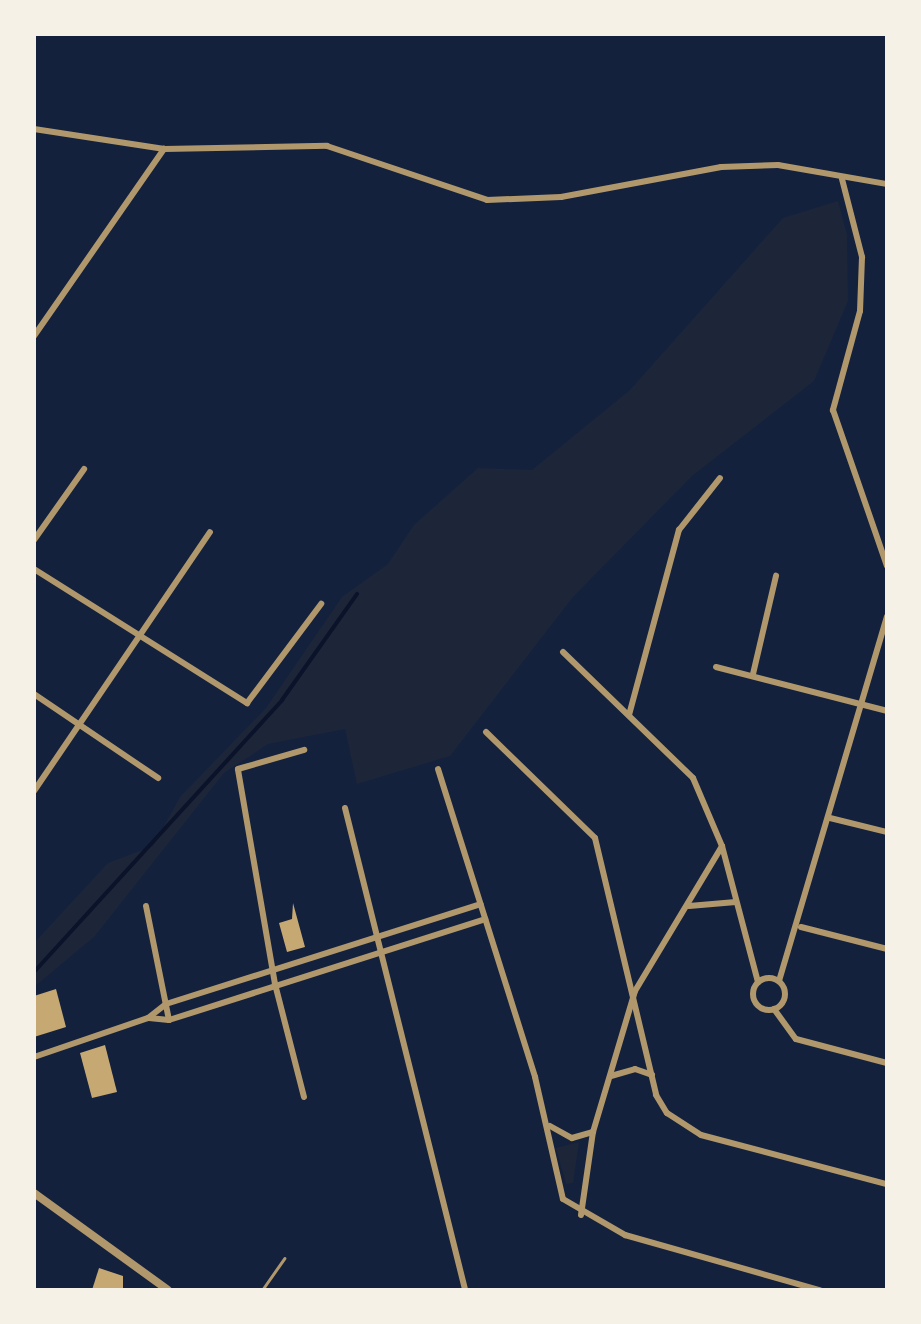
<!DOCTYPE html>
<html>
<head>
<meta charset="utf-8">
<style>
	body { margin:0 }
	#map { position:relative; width:921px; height:1324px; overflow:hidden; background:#14213d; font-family:Commissioner,sans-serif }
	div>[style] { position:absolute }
	.green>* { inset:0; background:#1d2539 }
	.stream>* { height:4px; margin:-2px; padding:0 2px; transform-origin:2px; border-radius:2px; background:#0b132b }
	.building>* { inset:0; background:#c6a872 }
	.service>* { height:3px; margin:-1.5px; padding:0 1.5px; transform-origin:1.5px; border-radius:1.5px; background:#b1986c }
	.minor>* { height:6px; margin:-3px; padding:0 3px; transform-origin:3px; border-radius:3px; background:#b1986c }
	.minor>.ring { margin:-3px; padding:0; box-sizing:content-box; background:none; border:6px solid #b1986c; border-radius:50% }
	.tertiary>* { height:8px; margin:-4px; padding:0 4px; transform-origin:4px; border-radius:4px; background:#b1986c }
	span { translate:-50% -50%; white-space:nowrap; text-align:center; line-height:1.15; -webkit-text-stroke:8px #f6f1e7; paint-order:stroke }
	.frame { position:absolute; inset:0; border:36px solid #f6f1e7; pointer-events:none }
</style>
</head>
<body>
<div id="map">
	<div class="green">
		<i style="clip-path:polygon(838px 201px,847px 235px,848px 301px,814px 381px,692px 476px,573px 597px,450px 756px,357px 784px,345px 729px,268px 744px,224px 773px,94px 937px,34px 987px,34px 943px,108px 863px,153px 846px,180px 797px,266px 708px,342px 597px,388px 564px,414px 525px,478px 468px,532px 470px,630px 390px,783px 218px)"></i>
		<i style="clip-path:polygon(579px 1142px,573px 1183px,566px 1184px,556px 1148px)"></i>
	</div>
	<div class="stream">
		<i style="left:34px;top:972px;width:368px;rotate:-47.6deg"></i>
		<i style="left:282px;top:700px;width:130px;rotate:-54.7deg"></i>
	</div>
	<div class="building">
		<i style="clip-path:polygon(293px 903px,305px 947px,287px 952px,279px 923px,292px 919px)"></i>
		<i style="clip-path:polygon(56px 989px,66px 1027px,34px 1037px,34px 996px)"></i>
		<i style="clip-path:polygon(105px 1045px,117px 1092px,92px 1098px,80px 1053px)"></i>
		<i style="clip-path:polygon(99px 1268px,123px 1276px,123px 1290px,92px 1290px)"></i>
	</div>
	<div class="service">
		<i style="left:262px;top:1290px;width:39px;rotate:-55deg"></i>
	</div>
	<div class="minor">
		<i style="left:34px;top:129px;width:132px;rotate:8.7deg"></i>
		<i style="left:164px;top:149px;width:163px;rotate:-1.1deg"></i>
		<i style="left:327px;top:146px;width:169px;rotate:18.6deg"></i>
		<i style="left:487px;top:200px;width:74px;rotate:-2.3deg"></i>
		<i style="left:561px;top:197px;width:163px;rotate:-10.6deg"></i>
		<i style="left:721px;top:167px;width:57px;rotate:-2deg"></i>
		<i style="left:778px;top:165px;width:111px;rotate:9.9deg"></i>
		<i style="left:842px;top:179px;width:81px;rotate:75.6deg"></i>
		<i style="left:862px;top:257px;width:54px;rotate:92.1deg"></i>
		<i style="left:860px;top:311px;width:103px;rotate:105.3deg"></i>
		<i style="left:833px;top:410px;width:165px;rotate:70.9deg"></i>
		<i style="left:34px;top:336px;width:228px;rotate:-55.2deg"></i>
		<i style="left:34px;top:540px;width:87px;rotate:-54.8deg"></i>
		<i style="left:34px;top:569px;width:252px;rotate:32.2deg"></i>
		<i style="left:247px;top:703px;width:124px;rotate:-53.2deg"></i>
		<i style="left:563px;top:652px;width:181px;rotate:44.1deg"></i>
		<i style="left:693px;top:778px;width:74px;rotate:66.9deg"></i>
		<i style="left:722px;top:846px;width:141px;rotate:75.2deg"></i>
		<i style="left:716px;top:667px;width:177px;rotate:14.4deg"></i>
		<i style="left:753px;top:674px;width:101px;rotate:-76.8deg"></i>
		<i style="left:34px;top:694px;width:150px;rotate:34.1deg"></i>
		<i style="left:629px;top:715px;width:192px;rotate:-74.9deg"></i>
		<i style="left:679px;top:530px;width:66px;rotate:-51.7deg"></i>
		<i style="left:486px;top:732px;width:152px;rotate:44.2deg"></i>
		<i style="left:595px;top:838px;width:264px;rotate:76.6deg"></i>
		<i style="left:656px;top:1095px;width:21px;rotate:59deg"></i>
		<i style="left:667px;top:1113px;width:40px;rotate:32.9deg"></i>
		<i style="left:701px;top:1135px;width:192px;rotate:14.8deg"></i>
		<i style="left:438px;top:769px;width:323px;rotate:72.5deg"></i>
		<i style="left:535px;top:1077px;width:125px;rotate:77.1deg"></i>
		<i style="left:563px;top:1199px;width:72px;rotate:30.1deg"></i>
		<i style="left:625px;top:1235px;width:203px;rotate:15.8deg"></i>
		<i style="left:34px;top:791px;width:313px;rotate:-55.8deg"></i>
		<i style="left:345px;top:808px;width:497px;rotate:76deg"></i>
		<i style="left:830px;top:818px;width:59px;rotate:13.8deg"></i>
		<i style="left:146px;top:906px;width:116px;rotate:78.6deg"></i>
		<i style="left:689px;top:906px;width:47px;rotate:-4.9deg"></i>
		<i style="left:801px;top:927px;width:89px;rotate:14.3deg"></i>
		<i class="ring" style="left:753px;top:978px;width:26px;height:26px"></i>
		<i style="left:779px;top:981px;width:380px;rotate:-73.5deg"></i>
		<i style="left:774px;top:1009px;width:37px;rotate:54deg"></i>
		<i style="left:796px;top:1039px;width:94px;rotate:14.8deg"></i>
		<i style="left:149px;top:1018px;width:20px;rotate:6deg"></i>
		<i style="left:169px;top:1020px;width:332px;rotate:-17.7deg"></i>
		<i style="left:34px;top:1057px;width:120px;rotate:-18.9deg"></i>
		<i style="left:148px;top:1018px;width:23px;rotate:-38deg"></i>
		<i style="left:166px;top:1004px;width:330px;rotate:-17.6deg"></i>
		<i style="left:611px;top:1076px;width:25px;rotate:-16deg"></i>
		<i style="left:635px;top:1069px;width:18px;rotate:19deg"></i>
		<i style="left:304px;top:1097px;width:117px;rotate:-104.4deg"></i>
		<i style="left:275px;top:984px;width:218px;rotate:-99.8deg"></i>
		<i style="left:238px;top:769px;width:69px;rotate:-16.1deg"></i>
		<i style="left:550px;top:1126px;width:25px;rotate:29deg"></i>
		<i style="left:572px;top:1138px;width:22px;rotate:-16deg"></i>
		<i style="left:581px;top:1215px;width:84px;rotate:-81.8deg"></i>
		<i style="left:593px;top:1132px;width:147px;rotate:-73.4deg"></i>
		<i style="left:635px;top:991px;width:169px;rotate:-59deg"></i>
	</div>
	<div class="tertiary">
		<i style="left:34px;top:1193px;width:165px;rotate:35.9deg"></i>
	</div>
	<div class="frame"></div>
</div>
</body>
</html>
